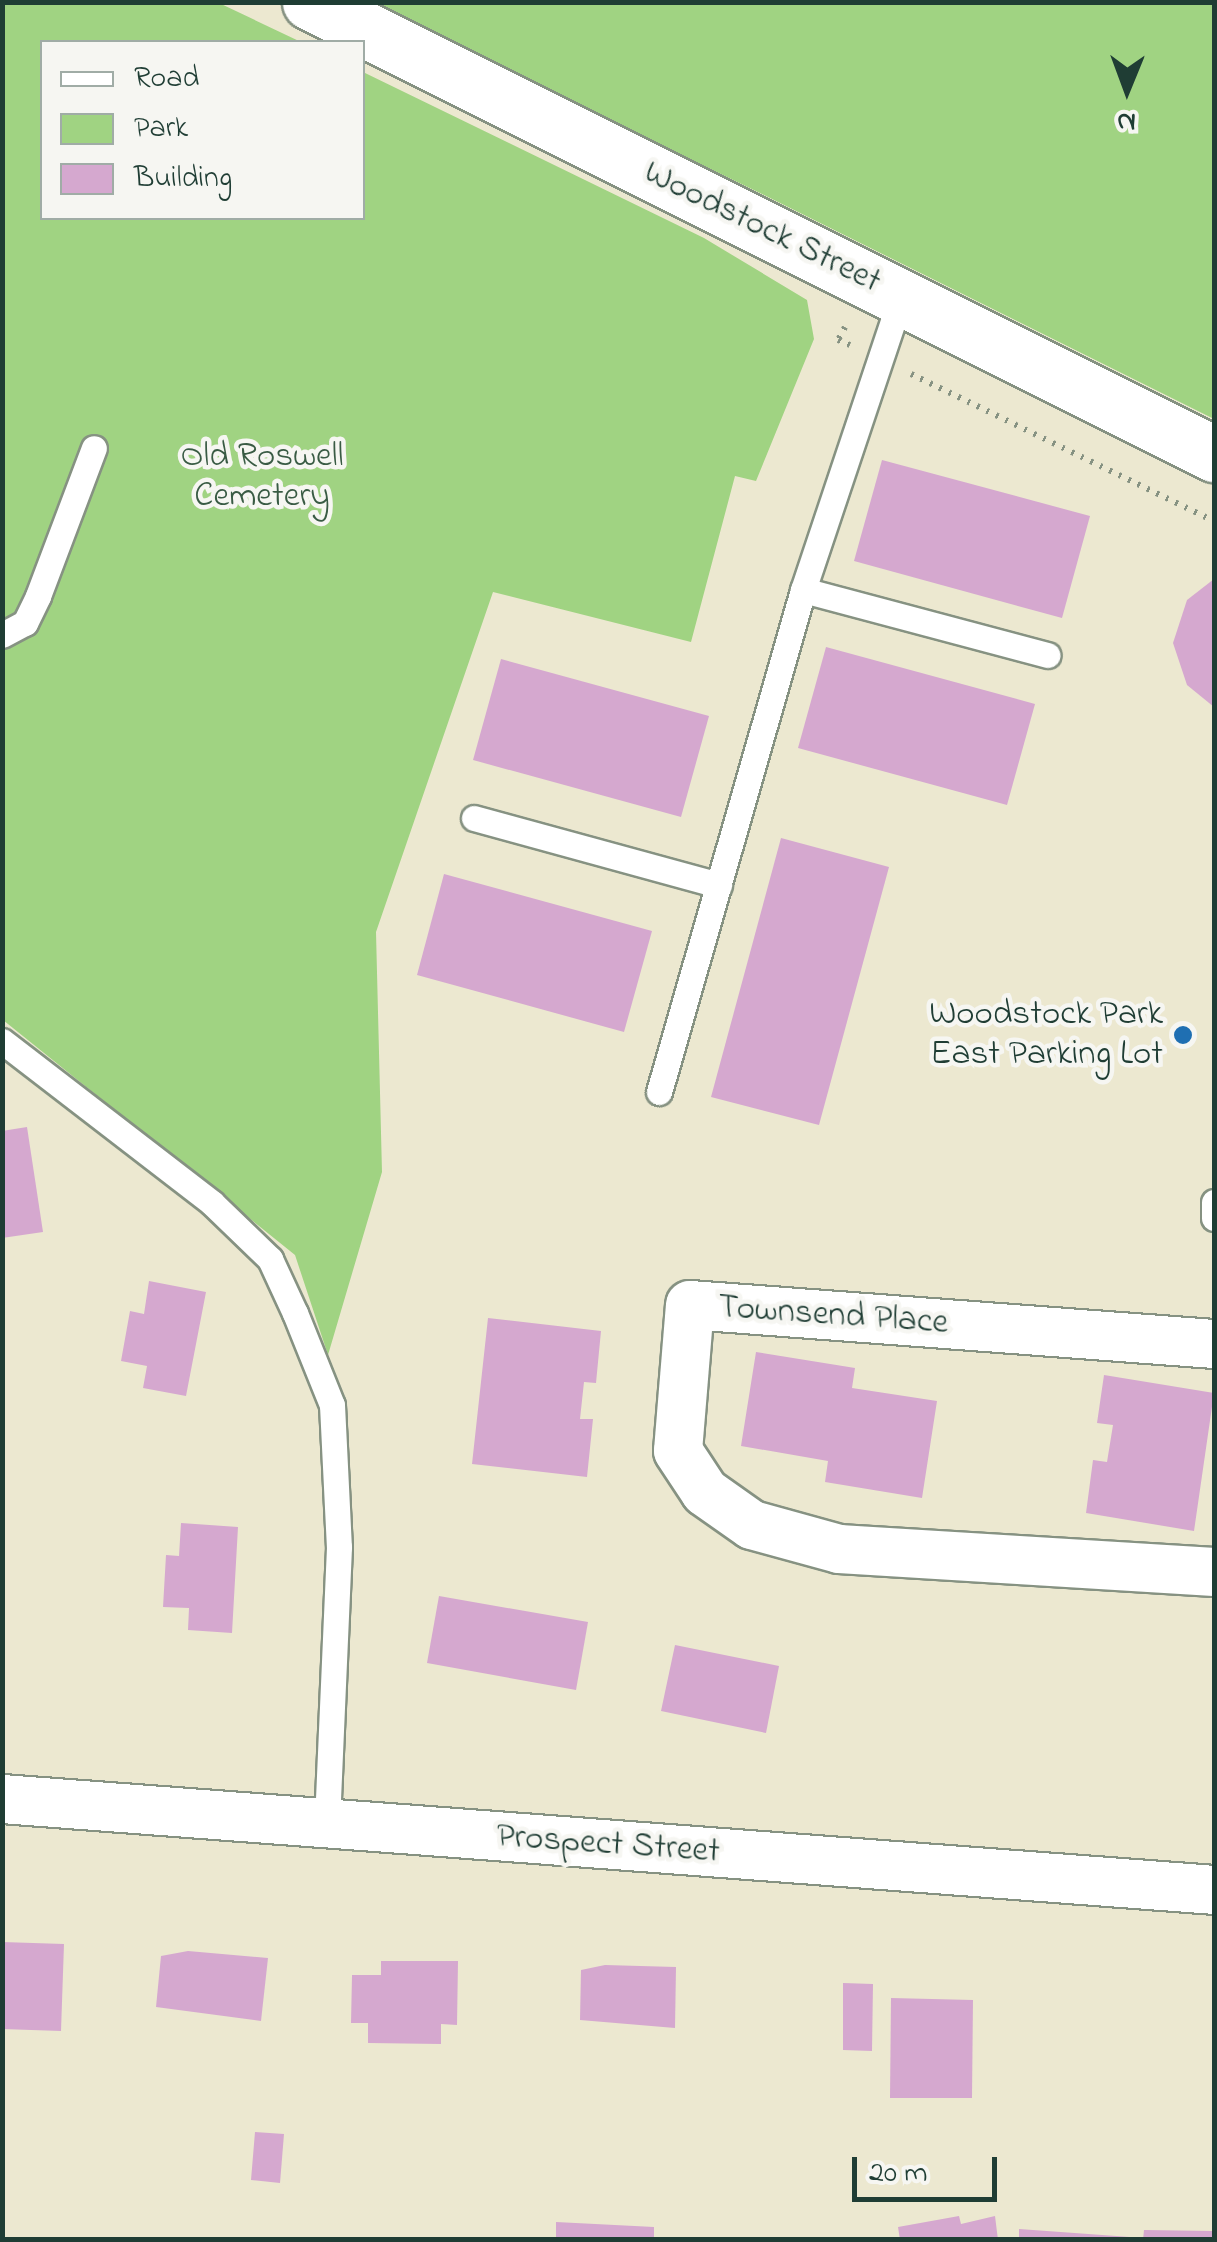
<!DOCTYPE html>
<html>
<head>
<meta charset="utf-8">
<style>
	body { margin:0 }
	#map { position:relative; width:1217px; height:2242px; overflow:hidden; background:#ece8d0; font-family:"Indie Flower",sans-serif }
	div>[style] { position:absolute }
	.green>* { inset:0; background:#a0d382 }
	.building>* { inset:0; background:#d5a8cf }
	.path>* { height:6px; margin-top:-3px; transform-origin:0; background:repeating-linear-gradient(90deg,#869282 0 2.5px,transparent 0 10.5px) }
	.roads { filter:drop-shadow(2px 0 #869282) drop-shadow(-2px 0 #869282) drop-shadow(0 2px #869282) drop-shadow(0 -2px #869282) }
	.lane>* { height:25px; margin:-12.5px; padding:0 12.5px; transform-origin:12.5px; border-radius:12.5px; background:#fff }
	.street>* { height:48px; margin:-24px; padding:0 24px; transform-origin:24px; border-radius:24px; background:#fff }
	.secondary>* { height:55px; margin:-27.5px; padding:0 27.5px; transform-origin:27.5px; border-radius:27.5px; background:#fff }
	.dots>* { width:28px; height:28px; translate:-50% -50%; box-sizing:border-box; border:5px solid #f6f6f2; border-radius:50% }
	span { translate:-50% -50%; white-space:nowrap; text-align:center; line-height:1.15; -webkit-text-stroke:9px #f6f6f2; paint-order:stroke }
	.street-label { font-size:35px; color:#1f3d34 }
	.park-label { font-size:35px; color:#395b44 }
	.poi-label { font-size:35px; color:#1f3d34 }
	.right { translate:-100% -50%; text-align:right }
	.frame { position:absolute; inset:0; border:5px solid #1f3d34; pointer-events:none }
	.legend { position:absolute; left:40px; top:40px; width:325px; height:180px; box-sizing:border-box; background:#f6f6f2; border:2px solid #a0aca6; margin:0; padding:12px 18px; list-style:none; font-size:30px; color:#1f3d34 }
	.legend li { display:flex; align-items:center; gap:20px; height:50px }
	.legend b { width:50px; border:2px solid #a0aca6 }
	.north { position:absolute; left:1077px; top:40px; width:100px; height:100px; -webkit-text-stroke:8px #f6f6f2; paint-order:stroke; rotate:181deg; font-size:28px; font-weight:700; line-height:40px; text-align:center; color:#1f3d34 }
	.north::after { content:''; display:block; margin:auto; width:35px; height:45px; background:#1f3d34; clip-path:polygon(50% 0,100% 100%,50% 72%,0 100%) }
	.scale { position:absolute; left:852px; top:2157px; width:145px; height:45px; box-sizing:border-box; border:5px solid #1f3d34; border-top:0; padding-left:12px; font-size:30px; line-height:35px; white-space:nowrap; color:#1f3d34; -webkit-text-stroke:8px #f6f6f2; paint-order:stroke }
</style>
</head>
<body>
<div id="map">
	<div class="green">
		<i style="clip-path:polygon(2px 3px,219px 3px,301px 42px,42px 42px,42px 218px,362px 218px,363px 72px,704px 238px,807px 300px,814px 339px,756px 481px,735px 476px,691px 642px,493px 592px,376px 932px,382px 1172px,328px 1355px,295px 1255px,3px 1020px)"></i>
		<i style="clip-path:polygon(369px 3px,1214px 3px,1214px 419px,768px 197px)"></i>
	</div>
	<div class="building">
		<i style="clip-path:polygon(882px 460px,1090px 516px,1062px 618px,854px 561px)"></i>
		<i style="clip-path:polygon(1214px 579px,1214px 707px,1187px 685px,1173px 643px,1187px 600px)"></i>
		<i style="clip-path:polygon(826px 647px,1035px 704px,1007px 805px,798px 748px)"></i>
		<i style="clip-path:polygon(501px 659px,709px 716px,681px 817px,473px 760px)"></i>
		<i style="clip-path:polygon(781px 838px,889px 867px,819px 1125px,711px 1097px)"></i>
		<i style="clip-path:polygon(444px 874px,652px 931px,624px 1032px,417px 975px)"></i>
		<i style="clip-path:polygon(27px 1127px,43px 1232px,2px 1238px,2px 1131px)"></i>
		<i style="clip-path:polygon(149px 1281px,206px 1292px,186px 1396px,143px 1388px,147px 1366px,121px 1361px,130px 1311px,144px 1314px)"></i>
		<i style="clip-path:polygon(488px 1318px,601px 1331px,596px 1383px,584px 1382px,580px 1419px,593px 1419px,587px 1477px,472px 1464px)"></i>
		<i style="clip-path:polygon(756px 1352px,855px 1368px,852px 1388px,937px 1401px,922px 1498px,825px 1482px,828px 1461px,741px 1446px)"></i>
		<i style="clip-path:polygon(1104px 1375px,1214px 1393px,1194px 1531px,1086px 1513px,1093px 1460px,1107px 1462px,1113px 1425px,1097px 1423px)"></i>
		<i style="clip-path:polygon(181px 1523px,238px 1527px,232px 1633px,188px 1630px,189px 1608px,163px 1607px,166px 1555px,179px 1556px)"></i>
		<i style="clip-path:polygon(439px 1596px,588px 1622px,576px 1690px,427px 1663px)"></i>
		<i style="clip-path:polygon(675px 1645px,779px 1666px,766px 1733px,661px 1711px)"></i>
		<i style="clip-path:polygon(2px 1942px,64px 1944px,61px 2031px,2px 2029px)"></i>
		<i style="clip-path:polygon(188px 1951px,268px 1958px,261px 2021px,156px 2007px,161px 1956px)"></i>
		<i style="clip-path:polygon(381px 1961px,458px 1961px,457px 2025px,441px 2024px,441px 2044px,368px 2043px,368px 2023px,351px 2023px,352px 1975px,381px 1975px)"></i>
		<i style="clip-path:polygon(605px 1965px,676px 1967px,675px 2028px,580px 2020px,581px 1970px)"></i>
		<i style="clip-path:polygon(843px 1983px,873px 1984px,872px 2051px,843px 2050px)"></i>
		<i style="clip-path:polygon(891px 1998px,973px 2000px,972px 2098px,890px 2098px)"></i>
		<i style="clip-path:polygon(255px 2132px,284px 2134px,280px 2183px,251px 2180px)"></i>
		<i style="clip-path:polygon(959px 2216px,961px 2224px,995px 2216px,998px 2240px,900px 2240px,898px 2227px)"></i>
		<i style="clip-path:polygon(556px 2222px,654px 2227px,654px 2240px,556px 2240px)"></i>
		<i style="clip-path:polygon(1019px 2229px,1130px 2237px,1130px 2240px,1019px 2240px)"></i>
		<i style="clip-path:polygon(1144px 2230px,1214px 2231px,1214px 2240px,1143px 2240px)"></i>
	</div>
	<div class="path">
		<i style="left:845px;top:327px;width:15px;rotate:118deg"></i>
		<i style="left:838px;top:340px;width:13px;rotate:23deg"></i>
		<i style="left:911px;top:374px;width:337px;rotate:25.9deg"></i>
	</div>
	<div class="roads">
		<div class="lane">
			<i style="left:803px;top:590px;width:253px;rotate:14.9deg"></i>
			<i style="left:2px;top:635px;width:26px;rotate:-28deg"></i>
			<i style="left:25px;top:623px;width:30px;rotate:-64deg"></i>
			<i style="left:38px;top:596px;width:158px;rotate:-69.3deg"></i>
			<i style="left:474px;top:818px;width:254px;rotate:15.3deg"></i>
			<i style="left:2px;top:1041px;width:265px;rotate:37.6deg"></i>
			<i style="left:212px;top:1203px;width:81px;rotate:44deg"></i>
			<i style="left:270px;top:1259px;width:60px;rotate:65.2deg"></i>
			<i style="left:295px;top:1313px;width:99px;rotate:68.1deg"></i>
			<i style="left:332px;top:1405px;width:142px;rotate:87.2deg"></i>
			<i style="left:339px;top:1547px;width:276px;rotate:92.5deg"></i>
			<i style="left:659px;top:1092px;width:522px;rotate:-73.99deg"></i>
			<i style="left:803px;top:590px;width:309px;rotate:-71.5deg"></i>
			<i style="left:1214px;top:1202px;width:16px;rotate:90deg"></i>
		</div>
		<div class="street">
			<i style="left:1214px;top:1344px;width:525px;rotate:-175.74deg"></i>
			<i style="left:690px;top:1305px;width:146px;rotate:94.7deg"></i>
			<i style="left:678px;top:1451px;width:49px;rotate:56.6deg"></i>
			<i style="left:705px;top:1492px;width:57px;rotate:35.1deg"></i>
			<i style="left:752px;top:1525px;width:90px;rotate:15.4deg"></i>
			<i style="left:839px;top:1549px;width:376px;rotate:3.5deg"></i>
			<i style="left:2px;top:1799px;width:1215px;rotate:4.29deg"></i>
		</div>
		<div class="secondary">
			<i style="left:310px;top:2px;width:1011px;rotate:26.57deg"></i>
		</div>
	</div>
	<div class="dots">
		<i style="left:1183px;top:1035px;background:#1f6fb2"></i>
	</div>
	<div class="street-label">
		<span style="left:762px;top:228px;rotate:26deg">Woodstock Street</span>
		<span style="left:833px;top:1316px;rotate:4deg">Townsend Place</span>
		<span style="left:608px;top:1845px;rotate:4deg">Prospect Street</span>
	</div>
	<div class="park-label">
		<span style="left:262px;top:477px">Old Roswell<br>Cemetery</span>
	</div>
	<div class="poi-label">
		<span class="right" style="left:1163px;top:1035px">Woodstock Park<br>East Parking Lot</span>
	</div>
	<div class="frame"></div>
	<ul class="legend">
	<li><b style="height:12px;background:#fff"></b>Road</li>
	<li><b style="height:28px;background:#a0d382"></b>Park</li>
	<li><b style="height:28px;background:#d5a8cf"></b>Building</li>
	</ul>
	<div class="north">N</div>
	<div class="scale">20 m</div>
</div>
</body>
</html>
